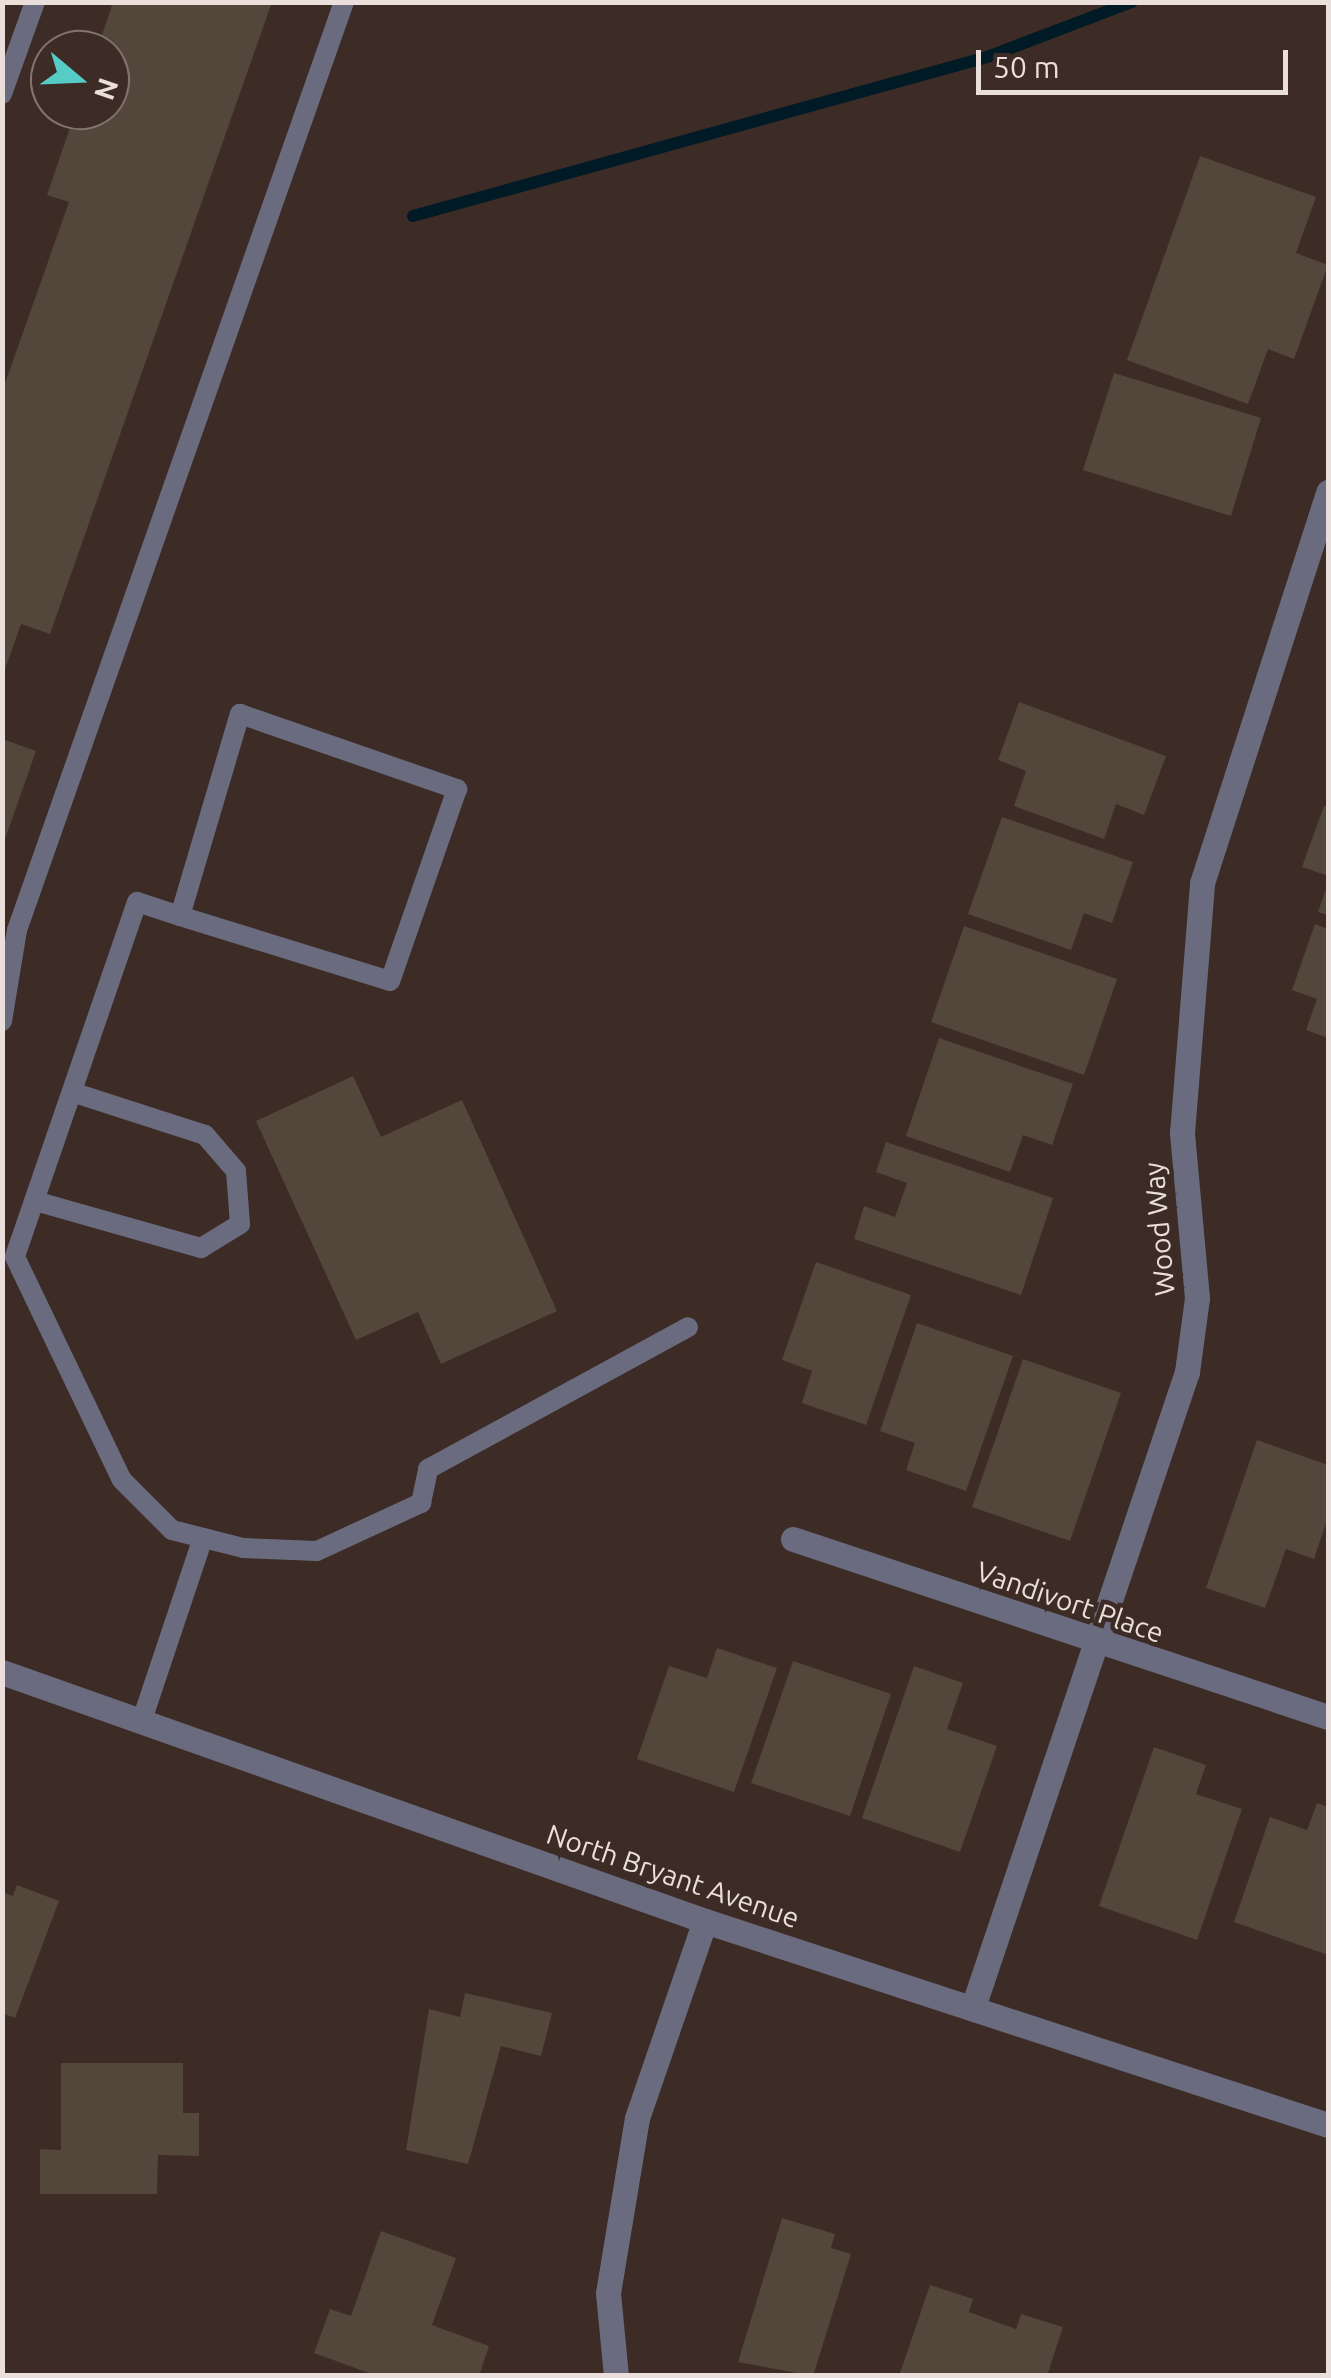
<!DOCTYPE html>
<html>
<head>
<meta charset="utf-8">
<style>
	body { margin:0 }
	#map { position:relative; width:1331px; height:2378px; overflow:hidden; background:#3c2c25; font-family:Ubuntu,sans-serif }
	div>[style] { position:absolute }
	.stream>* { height:12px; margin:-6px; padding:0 6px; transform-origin:6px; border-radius:6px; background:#001a26 }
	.building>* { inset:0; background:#53463a }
	.service>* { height:20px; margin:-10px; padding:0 10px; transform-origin:10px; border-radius:10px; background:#6a6b7f }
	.minor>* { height:25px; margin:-12.5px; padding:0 12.5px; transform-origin:12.5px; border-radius:12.5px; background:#6a6b7f }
	.tertiary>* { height:25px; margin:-12.5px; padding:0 12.5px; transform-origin:12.5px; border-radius:12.5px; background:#6a6b7f }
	span { translate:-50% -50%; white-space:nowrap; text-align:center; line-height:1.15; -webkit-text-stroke:9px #3c2c25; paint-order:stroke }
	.street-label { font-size:28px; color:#eadfdb }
	.frame { position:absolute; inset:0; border:5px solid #eadfdb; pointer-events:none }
	.north { position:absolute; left:30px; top:30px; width:100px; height:100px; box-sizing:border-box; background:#3c2c25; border:2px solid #82746e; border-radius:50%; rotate:109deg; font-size:28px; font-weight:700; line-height:40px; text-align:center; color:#eadfdb }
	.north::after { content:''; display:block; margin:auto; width:35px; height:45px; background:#55cdc6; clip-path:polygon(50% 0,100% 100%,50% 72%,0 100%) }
	.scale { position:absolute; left:976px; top:50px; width:312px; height:45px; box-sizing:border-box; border:5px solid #eadfdb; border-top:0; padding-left:12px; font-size:30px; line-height:35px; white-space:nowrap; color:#eadfdb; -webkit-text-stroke:8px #3c2c25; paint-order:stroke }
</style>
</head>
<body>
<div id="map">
	<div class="stream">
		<i style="left:413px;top:216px;width:596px;rotate:-15.48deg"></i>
		<i style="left:987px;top:57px;width:155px;rotate:-20.8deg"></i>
	</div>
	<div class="building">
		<i style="clip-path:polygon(113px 2px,272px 2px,50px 634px,21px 624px,3px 675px,2px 392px,69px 202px,47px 195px,76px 110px,110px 110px,110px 50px,97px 50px)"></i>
		<i style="clip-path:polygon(1200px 156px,1316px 197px,1296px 253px,1328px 265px,1294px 359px,1268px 349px,1248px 404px,1127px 360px)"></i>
		<i style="clip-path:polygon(1114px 373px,1261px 418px,1231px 516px,1083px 470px)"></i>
		<i style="clip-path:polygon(1019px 702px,1166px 756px,1144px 815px,1116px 804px,1104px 839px,1014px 806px,1026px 771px,998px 760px)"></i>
		<i style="clip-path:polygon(2px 739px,36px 751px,3px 845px,2px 845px)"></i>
		<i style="clip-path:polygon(1324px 806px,1328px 807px,1328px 876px,1302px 867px)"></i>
		<i style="clip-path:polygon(1002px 817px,1133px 862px,1112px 923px,1084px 913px,1071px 950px,968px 914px)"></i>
		<i style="clip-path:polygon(1328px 883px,1328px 915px,1318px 912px)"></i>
		<i style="clip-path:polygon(1315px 924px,1328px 929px,1328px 1038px,1306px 1030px,1317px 999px,1292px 990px)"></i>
		<i style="clip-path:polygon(964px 926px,1117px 979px,1084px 1075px,931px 1022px)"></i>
		<i style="clip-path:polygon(939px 1038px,1073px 1084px,1052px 1145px,1023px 1135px,1010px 1172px,906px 1136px)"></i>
		<i style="clip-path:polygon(353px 1076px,381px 1137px,462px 1100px,557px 1311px,441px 1364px,418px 1312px,356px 1340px,256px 1121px)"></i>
		<i style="clip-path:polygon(886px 1142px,1053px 1198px,1021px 1295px,854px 1239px,864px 1206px,895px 1217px,907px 1183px,876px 1172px)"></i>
		<i style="clip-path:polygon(816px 1262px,911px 1295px,866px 1425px,802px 1403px,812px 1371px,782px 1360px)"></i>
		<i style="clip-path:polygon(917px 1323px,1013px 1356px,966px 1491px,906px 1470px,915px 1443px,880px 1431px)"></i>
		<i style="clip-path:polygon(1023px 1359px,1121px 1393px,1070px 1541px,972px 1507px)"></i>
		<i style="clip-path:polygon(1257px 1440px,1328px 1465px,1328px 1517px,1314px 1559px,1286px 1549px,1265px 1608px,1206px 1588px)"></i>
		<i style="clip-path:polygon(717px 1648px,777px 1668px,734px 1792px,637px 1759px,669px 1666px,707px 1678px)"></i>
		<i style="clip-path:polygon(793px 1661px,891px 1694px,850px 1816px,751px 1783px)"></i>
		<i style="clip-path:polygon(914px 1666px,963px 1683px,947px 1729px,997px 1746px,960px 1852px,862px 1818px)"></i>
		<i style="clip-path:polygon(1154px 1747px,1206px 1765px,1196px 1794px,1242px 1809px,1197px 1940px,1099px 1906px)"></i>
		<i style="clip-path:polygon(1317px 1803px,1328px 1807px,1328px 1955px,1234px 1922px,1270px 1817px,1307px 1830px)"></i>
		<i style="clip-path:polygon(17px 1885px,59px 1901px,15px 2018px,2px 2013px,2px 1892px,13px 1896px)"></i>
		<i style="clip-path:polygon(465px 1993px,552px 2013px,541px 2056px,501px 2046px,468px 2164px,406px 2150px,429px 2009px,460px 2017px)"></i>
		<i style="clip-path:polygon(61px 2063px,183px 2063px,183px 2113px,199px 2113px,199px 2156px,158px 2155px,157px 2194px,40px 2194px,40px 2149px,61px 2150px)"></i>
		<i style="clip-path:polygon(782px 2218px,835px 2234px,831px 2248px,851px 2254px,813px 2376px,738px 2362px)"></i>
		<i style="clip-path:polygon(381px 2231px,456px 2258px,432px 2325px,489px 2346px,479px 2376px,377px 2376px,314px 2353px,330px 2309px,351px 2316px)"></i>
		<i style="clip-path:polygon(930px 2285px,973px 2299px,969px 2312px,1016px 2329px,1021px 2314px,1063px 2327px,1047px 2376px,899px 2376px)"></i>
	</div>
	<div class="service">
		<i style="left:2px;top:94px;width:98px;rotate:-70.3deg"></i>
		<i style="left:180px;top:916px;width:211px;rotate:-73.5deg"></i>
		<i style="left:240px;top:714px;width:230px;rotate:19.1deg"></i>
		<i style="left:457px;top:789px;width:203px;rotate:109.2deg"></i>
		<i style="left:390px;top:981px;width:220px;rotate:-162.8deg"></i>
		<i style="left:180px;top:916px;width:45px;rotate:-162deg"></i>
		<i style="left:137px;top:902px;width:375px;rotate:109deg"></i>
		<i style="left:15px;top:1257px;width:247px;rotate:64.4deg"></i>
		<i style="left:122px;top:1480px;width:71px;rotate:45deg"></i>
		<i style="left:172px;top:1530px;width:73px;rotate:14.2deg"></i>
		<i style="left:243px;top:1548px;width:74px;rotate:2.3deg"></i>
		<i style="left:317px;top:1551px;width:115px;rotate:-24.8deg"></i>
		<i style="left:421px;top:1503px;width:35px;rotate:-78deg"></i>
		<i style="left:428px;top:1469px;width:296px;rotate:-28.6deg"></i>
		<i style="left:2px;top:1021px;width:92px;rotate:-80.6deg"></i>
		<i style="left:17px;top:930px;width:984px;rotate:-70.59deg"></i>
		<i style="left:35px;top:1201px;width:173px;rotate:15.8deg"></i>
		<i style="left:201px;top:1248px;width:46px;rotate:-31.6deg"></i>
		<i style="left:240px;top:1224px;width:53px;rotate:-94.3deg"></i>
		<i style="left:236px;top:1171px;width:48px;rotate:-130.7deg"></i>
		<i style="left:205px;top:1135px;width:140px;rotate:-162.1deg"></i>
		<i style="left:142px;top:1720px;width:192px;rotate:-71.5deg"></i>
	</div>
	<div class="minor">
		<i style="left:793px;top:1539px;width:564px;rotate:18.4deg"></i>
		<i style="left:973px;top:2007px;width:670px;rotate:-71.38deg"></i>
		<i style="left:1187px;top:1372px;width:75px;rotate:-82.3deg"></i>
		<i style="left:1197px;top:1298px;width:166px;rotate:-95.2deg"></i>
		<i style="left:1182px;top:1133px;width:251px;rotate:-85.4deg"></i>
		<i style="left:1202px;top:883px;width:411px;rotate:-72.1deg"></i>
		<i style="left:616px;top:2376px;width:83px;rotate:-95.5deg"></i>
		<i style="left:608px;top:2293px;width:177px;rotate:-80.6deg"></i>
		<i style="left:637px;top:2118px;width:208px;rotate:-71deg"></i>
	</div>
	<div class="tertiary">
		<i style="left:2px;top:1672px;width:746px;rotate:19.5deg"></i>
		<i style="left:705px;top:1921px;width:656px;rotate:18.13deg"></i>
	</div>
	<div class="street-label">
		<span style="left:1159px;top:1229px;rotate:-95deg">Wood Way</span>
		<span style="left:1070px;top:1602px;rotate:19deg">Vandivort Place</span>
		<span style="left:673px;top:1876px;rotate:19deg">North Bryant Avenue</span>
	</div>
	<div class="frame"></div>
	<div class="north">N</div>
	<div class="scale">50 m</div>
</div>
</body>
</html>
